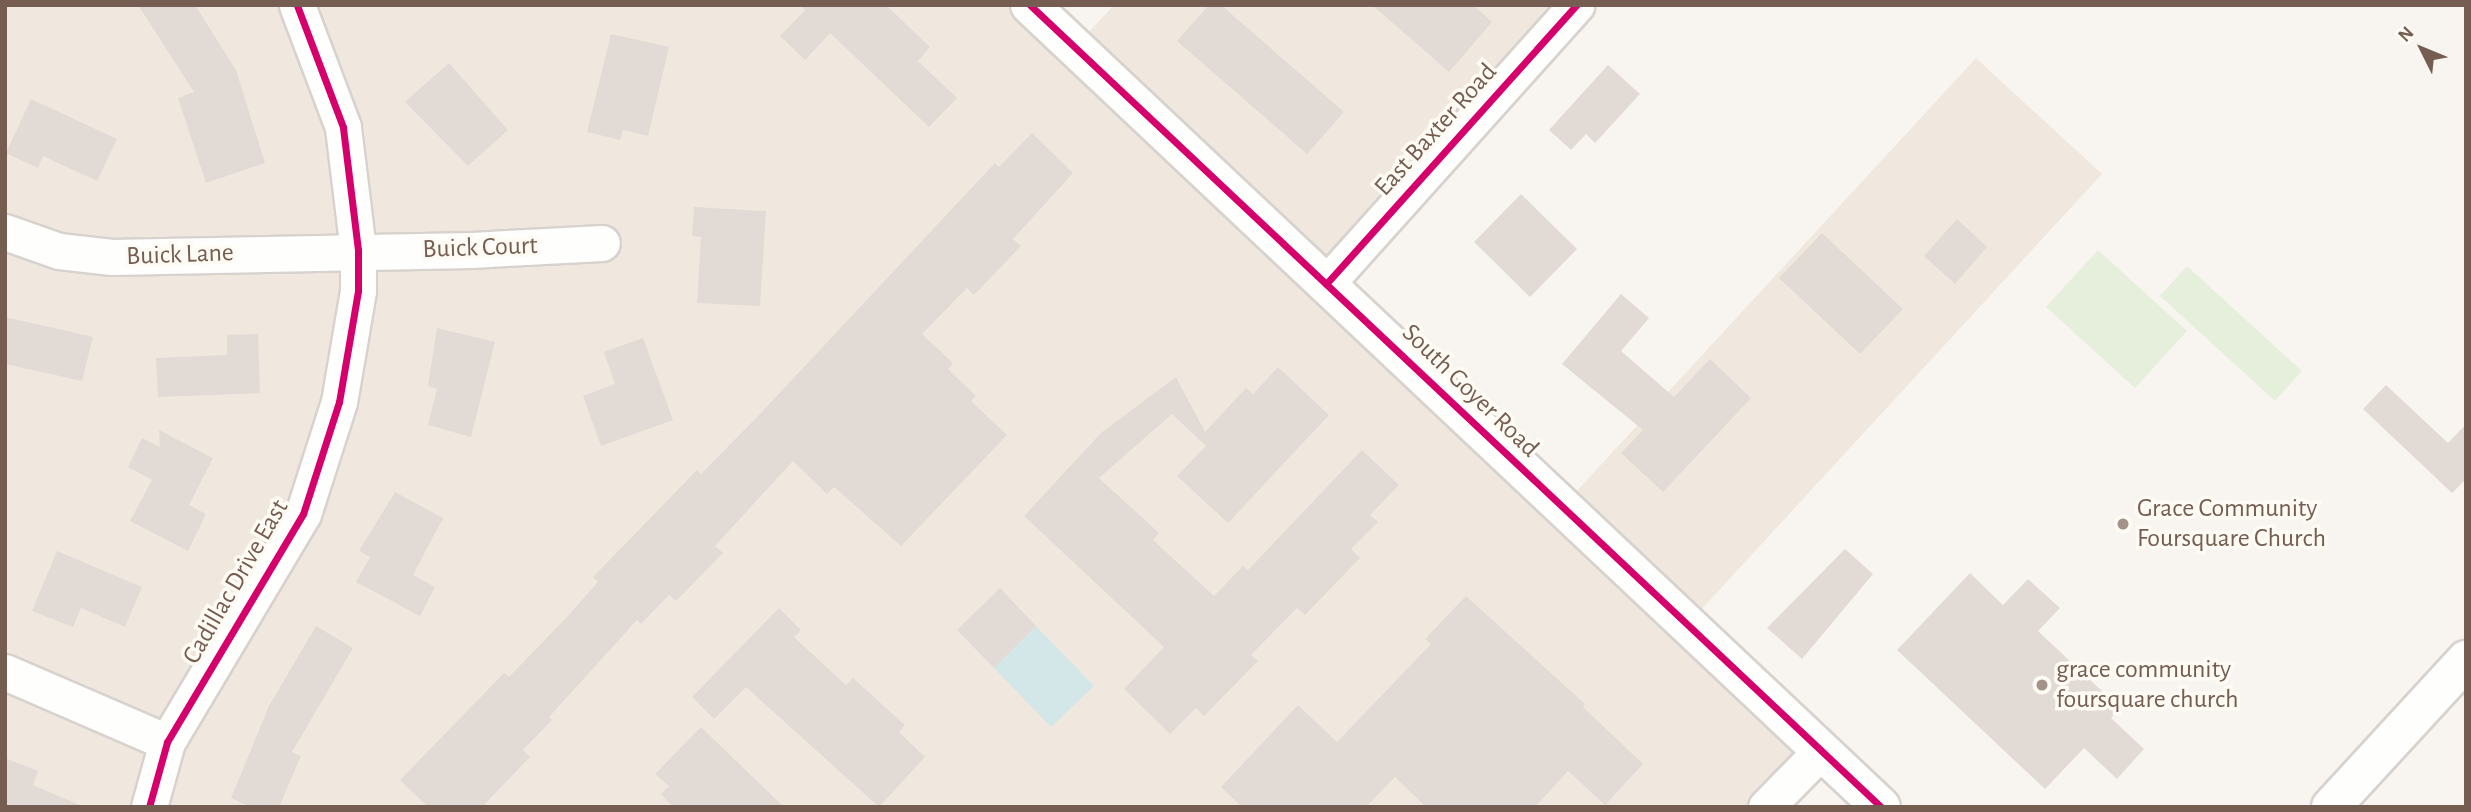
<!DOCTYPE html>
<html>
<head>
<meta charset="utf-8">
<style>
	body { margin:0 }
	#map { position:relative; width:2471px; height:812px; overflow:hidden; background:#f8f5f0; font-family:"Alegreya Sans",sans-serif }
	div>[style] { position:absolute }
	.residential>* { inset:0; background:#f0e8df }
	.green>* { inset:0; background:#e6eedc }
	.water>* { inset:0; background:#d3e6e8 }
	.building>* { inset:0; background:#e2dbd5 }
	.roads { filter:drop-shadow(2px 0 #d8d2ce) drop-shadow(-2px 0 #d8d2ce) drop-shadow(0 2px #d8d2ce) drop-shadow(0 -2px #d8d2ce) }
	.street>* { height:35px; margin:-17.5px; padding:0 17.5px; transform-origin:17.5px; border-radius:17.5px; background:#fefefd }
	.secondary>* { height:38px; margin:-19px; padding:0 19px; transform-origin:19px; border-radius:19px; background:#fefefd }
	.cycleway>* { height:7px; margin:-3.5px; padding:0 3.5px; transform-origin:3.5px; border-radius:3.5px; background:#d6006c }
	.dots>* { width:19px; height:19px; translate:-50% -50%; box-sizing:border-box; border:4px solid #fefaf4; border-radius:50% }
	span { translate:-50% -50%; white-space:nowrap; text-align:center; line-height:1.15; -webkit-text-stroke:7px #fefaf4; paint-order:stroke }
	.street-label { font-size:26px; color:#755e51 }
	.poi-label { font-size:26px; color:#755e51 }
	.left { translate:0 -50%; text-align:left }
	.frame { position:absolute; inset:0; border:7px solid #755e51; pointer-events:none }
	.north { position:absolute; left:2387px; top:14px; width:70px; height:70px; -webkit-text-stroke:5px #fefaf4; paint-order:stroke; rotate:313deg; font-size:19px; font-weight:700; line-height:28px; text-align:center; color:#755e51 }
	.north::after { content:''; display:block; margin:auto; width:24px; height:32px; background:#755e51; clip-path:polygon(50% 0,100% 100%,50% 72%,0 100%) }
</style>
</head>
<body>
<div id="map">
	<div class="residential">
		<i style="clip-path:polygon(5px 5px,1030px 5px,1074px 48px,1114px 5px,1576px 5px,1326px 284px,1561px 508px,1976px 58px,2102px 174px,1688px 624px,1820px 752px,1766px 807px,5px 807px)"></i>
	</div>
	<div class="green">
		<i style="clip-path:polygon(2098px 250px,2187px 331px,2135px 388px,2046px 307px)"></i>
		<i style="clip-path:polygon(2187px 266px,2302px 371px,2275px 401px,2160px 296px)"></i>
	</div>
	<div class="water">
		<i style="clip-path:polygon(1036px 626px,1094px 686px,1051px 727px,994px 668px)"></i>
	</div>
	<div class="building">
		<i style="clip-path:polygon(138px 5px,195px 5px,236px 70px,265px 163px,206px 183px,178px 98px,194px 92px)"></i>
		<i style="clip-path:polygon(800px 5px,886px 5px,930px 47px,918px 61px,957px 98px,929px 127px,830px 33px,805px 60px,780px 36px,805px 10px)"></i>
		<i style="clip-path:polygon(1209px 5px,1221px 5px,1344px 112px,1307px 154px,1177px 41px)"></i>
		<i style="clip-path:polygon(1372px 5px,1473px 5px,1492px 22px,1449px 72px)"></i>
		<i style="clip-path:polygon(611px 34px,669px 47px,648px 136px,623px 130px,620px 140px,587px 132px)"></i>
		<i style="clip-path:polygon(449px 63px,508px 130px,468px 166px,405px 102px)"></i>
		<i style="clip-path:polygon(1608px 65px,1640px 94px,1595px 143px,1586px 134px,1571px 150px,1549px 130px)"></i>
		<i style="clip-path:polygon(31px 99px,117px 139px,97px 181px,43px 156px,38px 168px,6px 153px)"></i>
		<i style="clip-path:polygon(1032px 133px,1073px 173px,1013px 239px,1021px 246px,974px 295px,967px 288px,922px 334px,953px 363px,948px 369px,976px 396px,971px 401px,1007px 435px,901px 546px,834px 487px,827px 494px,793px 461px,715px 546px,723px 553px,676px 601px,669px 595px,641px 624px,637px 620px,549px 717px,552px 720px,523px 750px,530px 757px,482px 807px,428px 807px,400px 780px,504px 673px,509px 677px,565px 619px,598px 582px,593px 577px,697px 470px,701px 474px,759px 415px,995px 163px,999px 167px)"></i>
		<i style="clip-path:polygon(1521px 194px,1577px 249px,1530px 297px,1474px 242px)"></i>
		<i style="clip-path:polygon(694px 207px,766px 211px,760px 306px,697px 303px,701px 237px,692px 236px)"></i>
		<i style="clip-path:polygon(1957px 219px,1987px 247px,1955px 284px,1924px 256px)"></i>
		<i style="clip-path:polygon(1822px 233px,1903px 309px,1860px 354px,1779px 278px)"></i>
		<i style="clip-path:polygon(1621px 294px,1649px 318px,1621px 351px,1674px 397px,1710px 359px,1751px 398px,1663px 492px,1621px 453px,1643px 430px,1562px 364px)"></i>
		<i style="clip-path:polygon(5px 317px,93px 337px,82px 381px,5px 364px)"></i>
		<i style="clip-path:polygon(437px 328px,495px 342px,471px 437px,428px 425px,437px 389px,428px 386px)"></i>
		<i style="clip-path:polygon(258px 334px,260px 393px,158px 397px,156px 358px,227px 355px,227px 335px)"></i>
		<i style="clip-path:polygon(643px 338px,673px 420px,601px 446px,583px 396px,615px 384px,604px 352px)"></i>
		<i style="clip-path:polygon(1278px 367px,1329px 415px,1228px 523px,1177px 476px,1206px 446px,1172px 414px,1099px 478px,1159px 533px,1153px 540px,1214px 596px,1243px 566px,1248px 570px,1362px 450px,1399px 485px,1370px 515px,1378px 522px,1351px 549px,1360px 558px,1305px 615px,1297px 608px,1251px 655px,1258px 661px,1204px 716px,1196px 708px,1170px 734px,1124px 689px,1164px 647px,1024px 516px,1101px 433px,1176px 377px,1205px 432px,1246px 388px,1253px 394px)"></i>
		<i style="clip-path:polygon(2386px 385px,2448px 443px,2466px 424px,2466px 479px,2452px 493px,2363px 409px)"></i>
		<i style="clip-path:polygon(159px 430px,213px 458px,189px 505px,206px 514px,188px 551px,130px 521px,152px 480px,128px 467px,142px 438px,160px 447px)"></i>
		<i style="clip-path:polygon(395px 492px,443px 518px,413px 575px,435px 587px,420px 616px,356px 582px,370px 557px,359px 551px)"></i>
		<i style="clip-path:polygon(1845px 549px,1873px 574px,1802px 659px,1767px 628px)"></i>
		<i style="clip-path:polygon(57px 551px,142px 587px,125px 627px,81px 608px,73px 627px,32px 611px)"></i>
		<i style="clip-path:polygon(1970px 573px,2003px 605px,2028px 579px,2060px 608px,2038px 631px,2121px 709px,2111px 718px,2144px 749px,2117px 779px,2084px 748px,2045px 789px,1897px 650px)"></i>
		<i style="clip-path:polygon(1000px 588px,1036px 626px,994px 668px,957px 630px)"></i>
		<i style="clip-path:polygon(1466px 596px,1585px 704px,1583px 707px,1643px 764px,1605px 805px,1568px 771px,1535px 807px,1426px 807px,1395px 777px,1366px 807px,1242px 807px,1221px 787px,1298px 705px,1337px 742px,1431px 644px,1425px 639px)"></i>
		<i style="clip-path:polygon(779px 608px,801px 630px,794px 637px,846px 685px,853px 678px,905px 725px,899px 732px,925px 757px,879px 807px,746px 687px,714px 719px,692px 697px)"></i>
		<i style="clip-path:polygon(316px 626px,353px 648px,292px 752px,301px 756px,279px 807px,251px 807px,231px 798px,269px 706px)"></i>
		<i style="clip-path:polygon(701px 727px,784px 807px,673px 807px,661px 794px,669px 786px,655px 774px)"></i>
		<i style="clip-path:polygon(5px 758px,38px 771px,33px 785px,84px 807px,5px 807px)"></i>
	</div>
	<div class="roads">
		<div class="street">
			<i style="left:5px;top:232px;width:57px;rotate:19.4deg"></i>
			<i style="left:59px;top:251px;width:53px;rotate:6.5deg"></i>
			<i style="left:112px;top:257px;width:359px;rotate:-1.1deg"></i>
			<i style="left:471px;top:250px;width:131px;rotate:-3.1deg"></i>
			<i style="left:1326px;top:284px;width:375px;rotate:-48.1deg"></i>
			<i style="left:5px;top:672px;width:176px;rotate:23.4deg"></i>
			<i style="left:149px;top:807px;width:67px;rotate:-74.5deg"></i>
			<i style="left:167px;top:742px;width:265px;rotate:-59.2deg"></i>
			<i style="left:303px;top:514px;width:118px;rotate:-72.2deg"></i>
			<i style="left:339px;top:402px;width:113px;rotate:-80.3deg"></i>
			<i style="left:358px;top:291px;width:41px;rotate:-90deg"></i>
			<i style="left:358px;top:250px;width:124px;rotate:-97deg"></i>
			<i style="left:343px;top:127px;width:130px;rotate:-110.7deg"></i>
			<i style="left:1766px;top:807px;width:77px;rotate:-45.5deg"></i>
		</div>
		<div class="secondary">
			<i style="left:1030px;top:5px;width:1169px;rotate:43.3deg"></i>
			<i style="left:2331px;top:807px;width:200px;rotate:-47.4deg"></i>
		</div>
	</div>
	<div class="cycleway">
		<i style="left:1030px;top:5px;width:1169px;rotate:43.3deg"></i>
		<i style="left:1326px;top:284px;width:375px;rotate:-48.1deg"></i>
		<i style="left:149px;top:807px;width:67px;rotate:-74.5deg"></i>
		<i style="left:167px;top:742px;width:265px;rotate:-59.2deg"></i>
		<i style="left:303px;top:514px;width:118px;rotate:-72.2deg"></i>
		<i style="left:339px;top:402px;width:113px;rotate:-80.3deg"></i>
		<i style="left:358px;top:291px;width:41px;rotate:-90deg"></i>
		<i style="left:358px;top:250px;width:124px;rotate:-97deg"></i>
		<i style="left:343px;top:127px;width:130px;rotate:-110.7deg"></i>
	</div>
	<div class="dots">
		<i style="left:2123px;top:524px;background:#a39389"></i>
		<i style="left:2042px;top:685px;background:#a39389"></i>
	</div>
	<div class="street-label">
		<span style="left:1436px;top:130px;rotate:-48deg">East Baxter Road</span>
		<span style="left:480px;top:248px;rotate:-2deg">Buick Court</span>
		<span style="left:180px;top:255px;rotate:-2deg">Buick Lane</span>
		<span style="left:1470px;top:391px;rotate:44deg">South Goyer Road</span>
		<span style="left:236px;top:582px;rotate:-60deg">Cadillac Drive East</span>
	</div>
	<div class="poi-label">
		<span class="left" style="left:2137px;top:524px">Grace Community<br>Foursquare Church</span>
		<span class="left" style="left:2056px;top:685px">grace community<br>foursquare church</span>
	</div>
	<div class="frame"></div>
	<div class="north">N</div>
</div>
</body>
</html>
